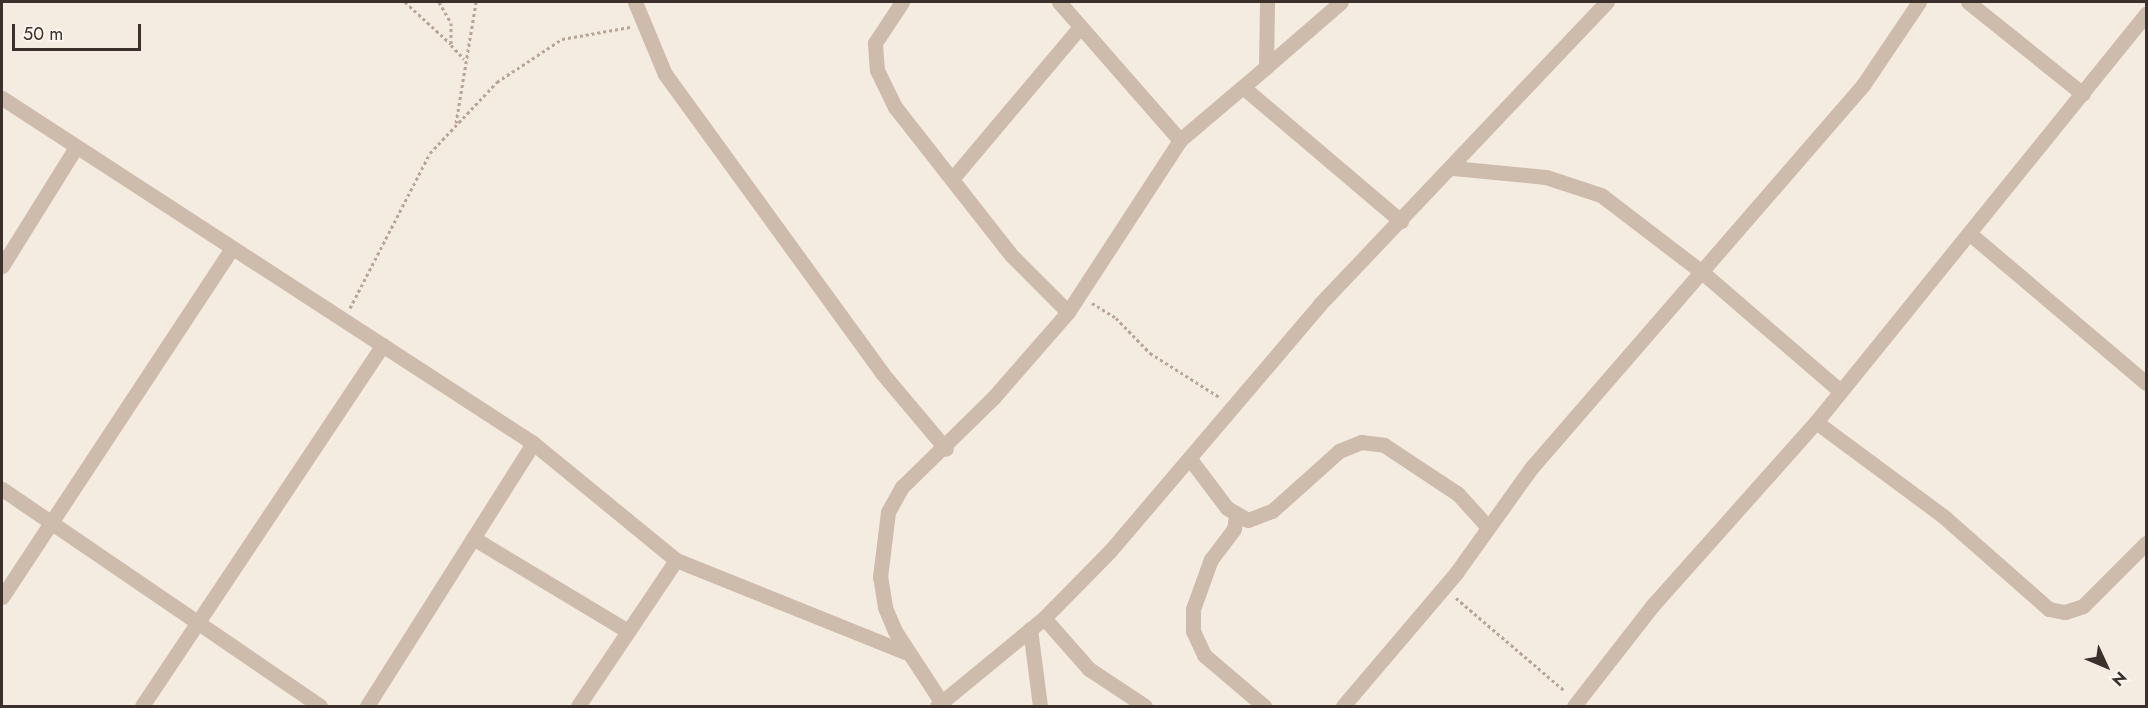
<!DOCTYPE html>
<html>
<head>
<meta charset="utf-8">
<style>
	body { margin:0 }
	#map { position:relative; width:2148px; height:708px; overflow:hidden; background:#f4ebe1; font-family:Jost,sans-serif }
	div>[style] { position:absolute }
	.path>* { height:3px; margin-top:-1.5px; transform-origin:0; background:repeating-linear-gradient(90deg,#b9a596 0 3px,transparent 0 6px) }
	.minor>* { height:15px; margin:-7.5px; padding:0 7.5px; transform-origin:7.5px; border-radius:7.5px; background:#cdbbac }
	.tertiary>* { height:15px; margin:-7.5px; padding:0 7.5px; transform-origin:7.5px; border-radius:7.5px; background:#cdbbac }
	span { translate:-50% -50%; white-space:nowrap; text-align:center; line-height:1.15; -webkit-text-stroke:6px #fbf5ee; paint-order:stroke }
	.frame { position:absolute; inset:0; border:3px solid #3b302b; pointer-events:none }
	.north { position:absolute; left:2076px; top:636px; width:60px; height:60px; -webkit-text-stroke:4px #fbf5ee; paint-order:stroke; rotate:134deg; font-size:16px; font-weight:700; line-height:24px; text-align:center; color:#3b302b }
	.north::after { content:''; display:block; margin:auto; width:21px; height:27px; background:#3b302b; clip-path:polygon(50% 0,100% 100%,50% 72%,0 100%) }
	.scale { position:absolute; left:12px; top:24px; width:129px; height:27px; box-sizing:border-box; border:3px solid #3b302b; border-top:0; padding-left:8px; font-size:18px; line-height:21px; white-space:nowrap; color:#3b302b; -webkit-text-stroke:4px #fbf5ee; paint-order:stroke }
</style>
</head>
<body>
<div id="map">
	<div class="path">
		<i style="left:405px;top:2px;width:62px;rotate:42.4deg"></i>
		<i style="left:439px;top:2px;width:24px;rotate:60deg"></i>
		<i style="left:451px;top:23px;width:22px;rotate:90deg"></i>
		<i style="left:451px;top:45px;width:19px;rotate:47deg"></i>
		<i style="left:456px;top:123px;width:123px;rotate:-80.6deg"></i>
		<i style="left:1092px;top:303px;width:28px;rotate:32deg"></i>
		<i style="left:1116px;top:318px;width:49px;rotate:45.8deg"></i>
		<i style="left:1150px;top:353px;width:84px;rotate:32.4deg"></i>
		<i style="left:350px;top:308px;width:174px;rotate:-62.7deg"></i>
		<i style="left:430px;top:153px;width:98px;rotate:-46.7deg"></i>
		<i style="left:497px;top:82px;width:78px;rotate:-33.5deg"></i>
		<i style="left:562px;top:39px;width:69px;rotate:-10deg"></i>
		<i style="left:1456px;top:598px;width:143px;rotate:40.5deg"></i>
	</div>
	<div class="minor">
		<i style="left:635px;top:2px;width:78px;rotate:67.4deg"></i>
		<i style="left:665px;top:74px;width:369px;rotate:54deg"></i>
		<i style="left:882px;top:373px;width:99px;rotate:49.9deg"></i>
		<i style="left:902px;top:2px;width:49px;rotate:123.4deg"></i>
		<i style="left:875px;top:43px;width:27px;rotate:86deg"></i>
		<i style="left:877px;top:70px;width:41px;rotate:64.1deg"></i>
		<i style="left:895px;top:107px;width:189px;rotate:51.9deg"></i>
		<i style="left:1012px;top:256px;width:79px;rotate:45deg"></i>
		<i style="left:1059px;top:2px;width:184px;rotate:48.8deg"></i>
		<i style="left:1968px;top:2px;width:147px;rotate:38.7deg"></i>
		<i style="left:1266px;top:67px;width:99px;rotate:-40.9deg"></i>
		<i style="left:1244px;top:88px;width:206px;rotate:40.3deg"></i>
		<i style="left:2px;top:98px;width:633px;rotate:33.01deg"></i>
		<i style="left:533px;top:443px;width:185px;rotate:39.3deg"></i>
		<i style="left:676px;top:560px;width:249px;rotate:21.9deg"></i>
		<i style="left:1453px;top:168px;width:93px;rotate:5.5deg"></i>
		<i style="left:1546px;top:177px;width:58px;rotate:18.1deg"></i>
		<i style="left:1601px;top:195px;width:128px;rotate:37.4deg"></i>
		<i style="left:1703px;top:273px;width:181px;rotate:40.7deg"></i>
		<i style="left:952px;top:179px;width:197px;rotate:-49.9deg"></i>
		<i style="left:1969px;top:233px;width:232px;rotate:40.3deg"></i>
		<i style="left:2px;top:266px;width:140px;rotate:-58.1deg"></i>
		<i style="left:1816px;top:422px;width:158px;rotate:36.5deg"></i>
		<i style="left:1943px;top:516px;width:141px;rotate:41.3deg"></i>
		<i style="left:2049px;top:609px;width:16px;rotate:11deg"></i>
		<i style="left:2065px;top:612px;width:19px;rotate:-18deg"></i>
		<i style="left:2083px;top:606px;width:89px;rotate:-45deg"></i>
		<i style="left:1190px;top:459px;width:61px;rotate:52.9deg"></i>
		<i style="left:1227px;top:508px;width:24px;rotate:30deg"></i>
		<i style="left:1248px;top:520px;width:26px;rotate:-21deg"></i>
		<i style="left:1272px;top:511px;width:90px;rotate:-41.8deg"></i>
		<i style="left:1339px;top:451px;width:24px;rotate:-22deg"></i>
		<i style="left:1361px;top:442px;width:23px;rotate:7deg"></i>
		<i style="left:1384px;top:445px;width:89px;rotate:33.5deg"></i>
		<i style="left:1458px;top:494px;width:42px;rotate:47.9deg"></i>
		<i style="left:2px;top:489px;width:385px;rotate:34.3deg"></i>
		<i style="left:1236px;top:516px;width:13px;rotate:99deg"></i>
		<i style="left:1234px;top:529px;width:38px;rotate:127deg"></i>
		<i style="left:1211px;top:559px;width:53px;rotate:109.8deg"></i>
		<i style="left:1193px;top:609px;width:22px;rotate:90deg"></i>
		<i style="left:1193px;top:631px;width:26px;rotate:65deg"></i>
		<i style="left:1204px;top:655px;width:79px;rotate:40.4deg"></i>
		<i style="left:473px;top:538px;width:181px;rotate:31deg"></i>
		<i style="left:2px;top:597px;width:418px;rotate:-56.6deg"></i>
		<i style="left:1044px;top:618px;width:68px;rotate:48.6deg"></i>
		<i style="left:1089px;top:669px;width:67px;rotate:33.5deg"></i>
		<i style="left:1030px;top:629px;width:78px;rotate:82.6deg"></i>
		<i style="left:142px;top:706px;width:434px;rotate:-56.3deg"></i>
		<i style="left:367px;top:706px;width:311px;rotate:-57.7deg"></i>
		<i style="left:578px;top:706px;width:176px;rotate:-56.1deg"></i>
		<i style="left:944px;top:706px;width:90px;rotate:-123.2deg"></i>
		<i style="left:895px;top:631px;width:26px;rotate:-113deg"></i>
		<i style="left:885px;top:607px;width:30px;rotate:-99deg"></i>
		<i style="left:880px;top:577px;width:65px;rotate:-83deg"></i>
		<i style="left:888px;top:512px;width:29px;rotate:-61deg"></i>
		<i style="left:902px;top:487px;width:127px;rotate:-44.4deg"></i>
		<i style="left:993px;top:398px;width:114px;rotate:-48.9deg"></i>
		<i style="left:1068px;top:312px;width:205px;rotate:-56.9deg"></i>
		<i style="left:1180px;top:140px;width:113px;rotate:-40.3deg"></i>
		<i style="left:1266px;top:67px;width:65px;rotate:-89.1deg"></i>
		<i style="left:1343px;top:706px;width:175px;rotate:-49.6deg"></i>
		<i style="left:1456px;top:573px;width:130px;rotate:-54.4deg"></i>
		<i style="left:1532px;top:467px;width:505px;rotate:-49.09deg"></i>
		<i style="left:1863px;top:85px;width:100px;rotate:-56deg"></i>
		<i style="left:1574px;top:706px;width:127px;rotate:-52deg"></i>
		<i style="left:1652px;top:606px;width:246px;rotate:-48.3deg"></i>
		<i style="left:1816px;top:422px;width:525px;rotate:-51.03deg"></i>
	</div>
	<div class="tertiary">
		<i style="left:937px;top:706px;width:139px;rotate:-39.4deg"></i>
		<i style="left:1044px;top:618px;width:94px;rotate:-45.4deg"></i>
		<i style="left:1110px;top:551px;width:324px;rotate:-49.6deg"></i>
		<i style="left:1320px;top:304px;width:417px;rotate:-46.5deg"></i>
	</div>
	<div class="frame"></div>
	<div class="north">N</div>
	<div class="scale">50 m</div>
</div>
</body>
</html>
